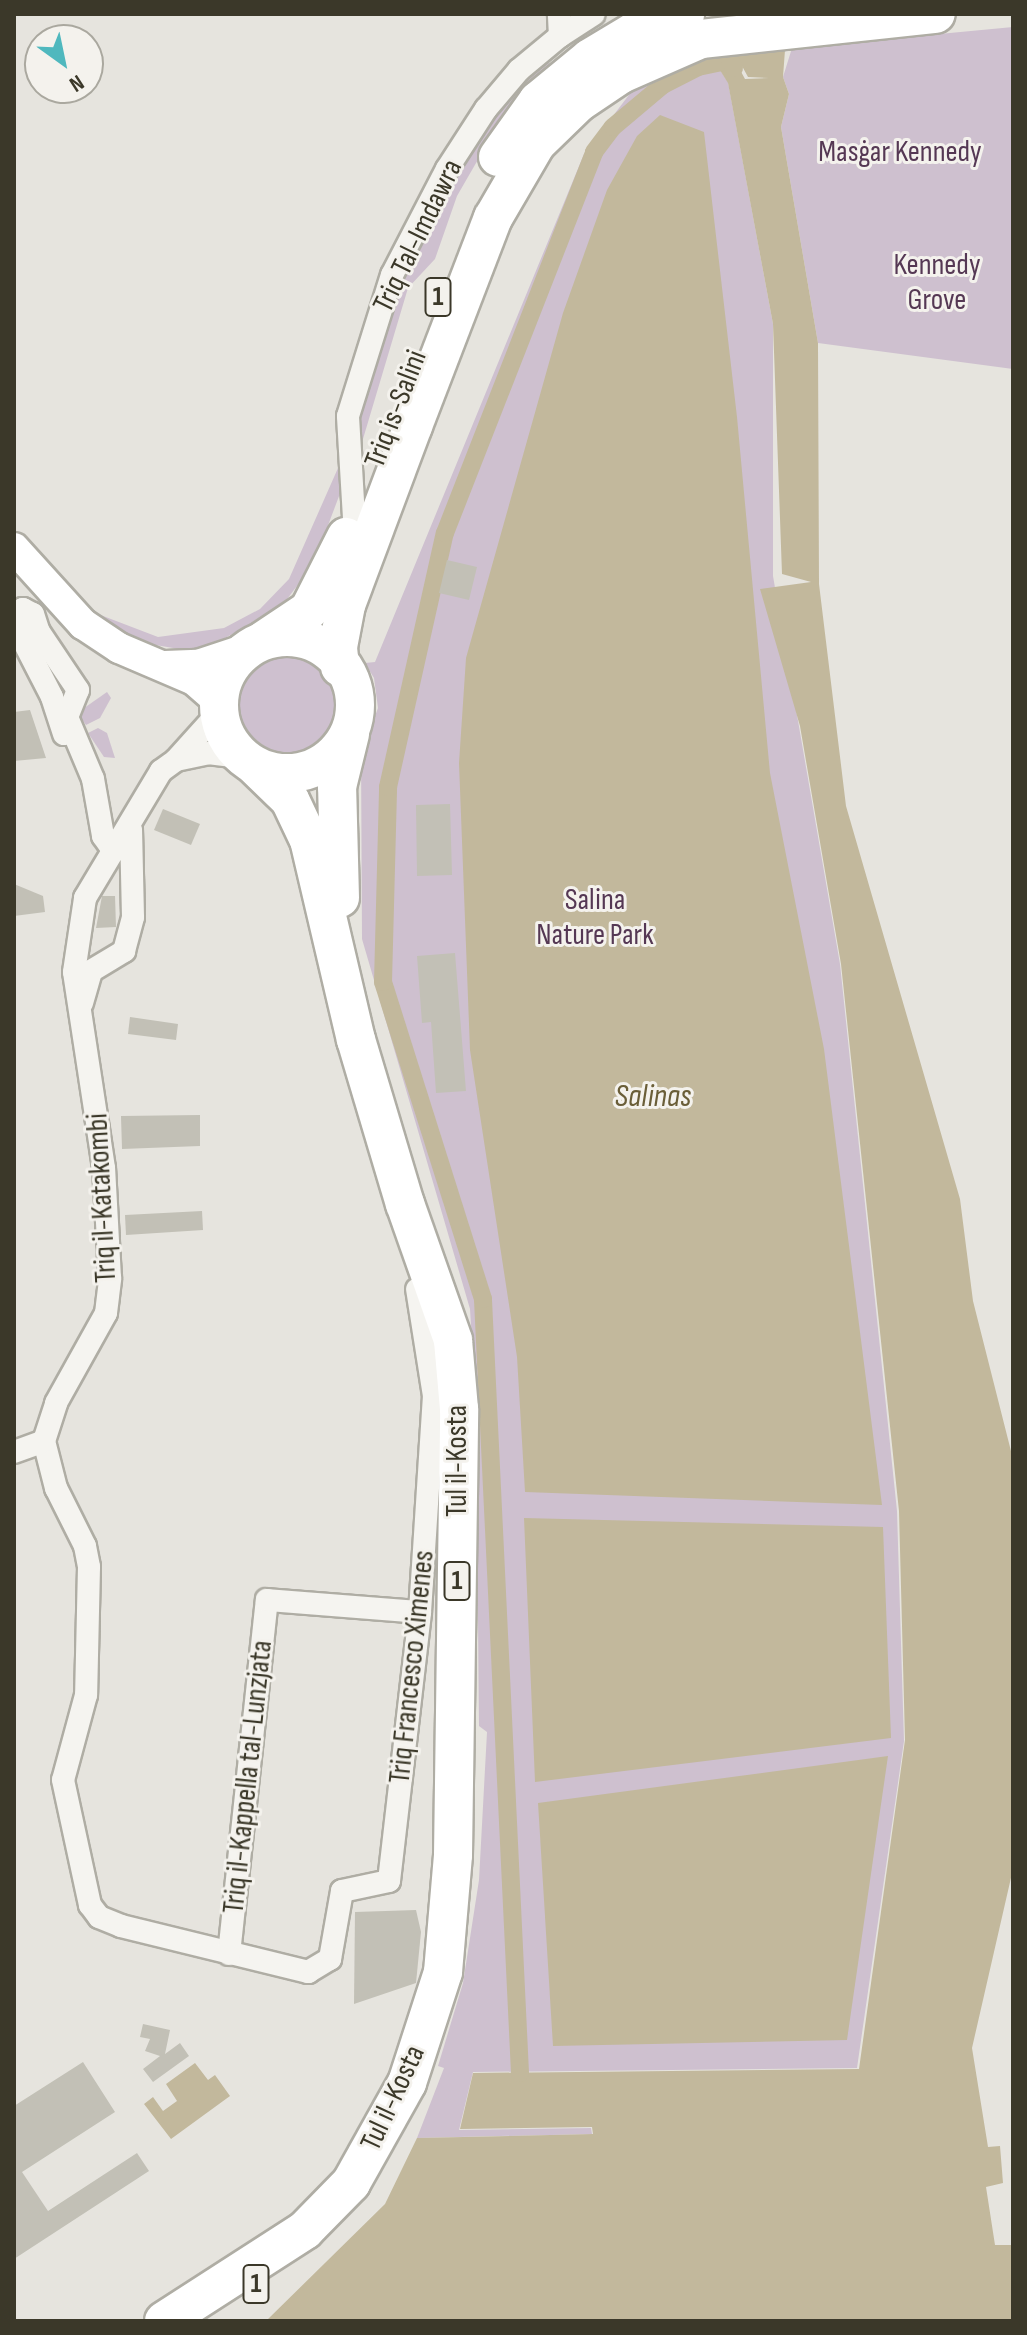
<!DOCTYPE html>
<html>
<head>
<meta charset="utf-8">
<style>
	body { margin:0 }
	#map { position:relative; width:1027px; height:2335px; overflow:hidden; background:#e6e4de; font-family:"Sofia Sans Condensed",sans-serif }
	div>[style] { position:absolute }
	.green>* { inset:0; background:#cec0cf }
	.round { border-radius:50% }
	.water>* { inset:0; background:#c2b89c }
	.canal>* { height:18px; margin:-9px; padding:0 9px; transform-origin:9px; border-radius:9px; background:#c2b89c }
	.building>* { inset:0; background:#c2c0b6 }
	.roads { filter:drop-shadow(2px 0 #afada4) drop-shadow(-2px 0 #afada4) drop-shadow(0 2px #afada4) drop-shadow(0 -2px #afada4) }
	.street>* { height:22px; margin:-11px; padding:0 11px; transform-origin:11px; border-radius:11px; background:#f5f4f0 }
	.secondary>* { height:30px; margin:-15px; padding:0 15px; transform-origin:15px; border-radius:15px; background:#fff }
	.highway>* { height:38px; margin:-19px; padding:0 19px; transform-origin:19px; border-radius:19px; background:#fff }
	.highway>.ring { margin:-19px; padding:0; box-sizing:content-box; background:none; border:38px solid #fff; border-radius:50% }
	span { translate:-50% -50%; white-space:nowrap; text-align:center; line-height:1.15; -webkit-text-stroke:6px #f4f2ed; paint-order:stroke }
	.shield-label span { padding:2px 6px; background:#f4f2ed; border:2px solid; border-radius:6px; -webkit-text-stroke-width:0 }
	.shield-label { font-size:28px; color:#3b3829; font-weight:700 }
	.park-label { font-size:30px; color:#553854 }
	.street-label { font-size:30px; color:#3b3829 }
	.water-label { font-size:32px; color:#6a5e38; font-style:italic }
	.frame { position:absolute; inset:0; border:16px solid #3b3829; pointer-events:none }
	.north { position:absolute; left:24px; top:24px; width:80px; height:80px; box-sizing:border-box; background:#f4f2ed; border:2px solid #aaa89f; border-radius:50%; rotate:147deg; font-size:22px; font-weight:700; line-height:32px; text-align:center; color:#3b3829 }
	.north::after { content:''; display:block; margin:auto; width:28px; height:36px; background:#4fb8be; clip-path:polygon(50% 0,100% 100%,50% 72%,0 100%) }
</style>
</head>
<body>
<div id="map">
	<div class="green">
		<i style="clip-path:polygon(1013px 27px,1013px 369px,818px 343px,781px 127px,789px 94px,783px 77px,792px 48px)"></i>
		<i style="clip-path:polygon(541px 57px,553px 66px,487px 144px,457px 196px,435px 259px,408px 288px,360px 449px,359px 402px,393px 289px,499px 100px)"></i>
		<i style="clip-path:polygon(713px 59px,728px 82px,773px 324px,773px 576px,840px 964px,897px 1511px,904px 1741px,857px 2068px,473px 2072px,459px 2130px,591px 2128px,592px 2134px,417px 2138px,444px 2068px,438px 2066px,463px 1983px,479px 1880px,487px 1732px,479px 1726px,476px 1404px,470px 1309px,362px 939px,361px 754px,378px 708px,374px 678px,365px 663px,375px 662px,584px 154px,638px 83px,676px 62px)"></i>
		<i style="clip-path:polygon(342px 459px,344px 483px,313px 565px,281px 607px,207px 648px,179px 649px,138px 642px,90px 611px,158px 637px,224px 628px,260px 609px,289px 579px)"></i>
		<i class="round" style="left:234px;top:653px;width:106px;height:106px"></i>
		<i style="clip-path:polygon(107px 692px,111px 698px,100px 718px,86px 725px,77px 713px)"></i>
		<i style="clip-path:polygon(98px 728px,107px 733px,115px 758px,104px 757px,88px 733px)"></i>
	</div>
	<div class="water">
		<i style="clip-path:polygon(785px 50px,783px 77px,789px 94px,781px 127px,818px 343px,819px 584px,846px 806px,960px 1199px,973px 1301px,1013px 1459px,1013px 1869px,972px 2048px,988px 2147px,1000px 2146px,1003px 2183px,986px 2187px,995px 2245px,1013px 2245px,1013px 2321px,266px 2321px,385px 2204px,417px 2138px,593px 2134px,592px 2127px,460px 2129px,473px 2073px,859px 2069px,905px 1740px,899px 1511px,841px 964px,800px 726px,760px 589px,811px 582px,782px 574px,773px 324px,728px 83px,713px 59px,733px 57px,745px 79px,769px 78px,748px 77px,736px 55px)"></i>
		<i style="clip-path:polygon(660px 115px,704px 132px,737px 417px,770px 773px,824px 1049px,882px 1505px,525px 1492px,517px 1357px,470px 1050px,459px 763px,466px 658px,563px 313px,607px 190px,637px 136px)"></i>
		<i style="clip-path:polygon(524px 1518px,883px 1527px,891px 1738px,535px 1782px)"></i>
		<i style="clip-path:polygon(888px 1756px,847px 2040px,553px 2046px,538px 1803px)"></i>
		<i style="clip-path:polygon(195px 2063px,208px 2080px,215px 2075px,230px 2096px,171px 2139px,144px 2104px,153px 2097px,163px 2111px,177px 2101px,166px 2084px)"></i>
	</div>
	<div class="canal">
		<i style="left:520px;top:2073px;width:775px;rotate:-92.74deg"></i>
		<i style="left:483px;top:1299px;width:332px;rotate:-107.5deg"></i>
		<i style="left:383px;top:982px;width:195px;rotate:-88.5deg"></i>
		<i style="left:388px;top:787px;width:260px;rotate:-77.4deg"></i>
		<i style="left:445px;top:533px;width:409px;rotate:-68.6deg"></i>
		<i style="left:594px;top:152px;width:31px;rotate:-53deg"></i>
		<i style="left:613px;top:127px;width:65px;rotate:-40deg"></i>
		<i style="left:663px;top:85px;width:39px;rotate:-27deg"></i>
		<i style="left:698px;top:67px;width:33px;rotate:-12deg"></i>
		<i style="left:730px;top:60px;width:9px;rotate:63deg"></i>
	</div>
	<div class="building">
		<i style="clip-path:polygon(447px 560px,477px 567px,469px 600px,439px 593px)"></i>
		<i style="clip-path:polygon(30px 710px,46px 758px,14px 761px,14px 712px)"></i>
		<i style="clip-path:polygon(450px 804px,452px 875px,417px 876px,416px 805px)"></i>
		<i style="clip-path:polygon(163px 809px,200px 824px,191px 845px,154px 830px)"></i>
		<i style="clip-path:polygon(14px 884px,43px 896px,45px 912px,14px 916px)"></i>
		<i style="clip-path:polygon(102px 896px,115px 896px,116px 927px,96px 928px)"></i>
		<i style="clip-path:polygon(455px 953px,466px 1091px,436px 1093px,431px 1022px,422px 1023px,417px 956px)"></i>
		<i style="clip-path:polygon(130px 1017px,178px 1024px,176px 1040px,128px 1034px)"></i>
		<i style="clip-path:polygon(200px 1115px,200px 1146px,122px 1149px,121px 1116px)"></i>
		<i style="clip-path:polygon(202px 1211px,203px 1230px,126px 1235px,125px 1215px)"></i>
		<i style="clip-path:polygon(416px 1910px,421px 1932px,416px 1983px,354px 2004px,355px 1912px)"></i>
		<i style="clip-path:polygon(143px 2024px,170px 2030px,165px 2054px,180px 2043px,189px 2056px,153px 2082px,143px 2069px,160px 2056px,145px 2051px,150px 2039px,140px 2037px)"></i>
		<i style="clip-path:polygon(83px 2062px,115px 2112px,22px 2172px,48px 2211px,137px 2153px,149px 2171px,14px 2259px,14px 2106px)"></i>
	</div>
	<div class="roads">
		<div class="street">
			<i style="left:560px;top:36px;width:40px;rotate:-32.9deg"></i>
			<i style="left:354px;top:518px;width:102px;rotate:-93.4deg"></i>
			<i style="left:348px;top:416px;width:148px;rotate:-72.7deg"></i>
			<i style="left:392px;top:275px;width:119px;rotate:-62.6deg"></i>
			<i style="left:447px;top:169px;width:72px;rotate:-57deg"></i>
			<i style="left:486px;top:109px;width:51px;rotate:-49.8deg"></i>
			<i style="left:519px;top:70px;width:53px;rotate:-39.7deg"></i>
			<i style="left:560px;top:36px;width:22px;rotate:-93deg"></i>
			<i style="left:14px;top:622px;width:16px;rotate:-55deg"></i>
			<i style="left:23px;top:609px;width:11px;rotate:27deg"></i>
			<i style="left:33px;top:614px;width:19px;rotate:72deg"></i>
			<i style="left:39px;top:632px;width:70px;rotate:56.1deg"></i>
			<i style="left:78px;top:690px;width:29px;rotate:112deg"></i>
			<i style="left:67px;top:717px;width:67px;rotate:67.2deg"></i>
			<i style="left:93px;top:779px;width:58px;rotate:80deg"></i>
			<i style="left:103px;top:836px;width:19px;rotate:55deg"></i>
			<i style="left:14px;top:623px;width:83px;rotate:62.8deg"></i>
			<i style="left:52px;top:697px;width:39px;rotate:72deg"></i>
			<i style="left:219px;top:712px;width:64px;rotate:131.9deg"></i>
			<i style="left:176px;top:760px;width:33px;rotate:-12deg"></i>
			<i style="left:208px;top:753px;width:35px;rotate:7deg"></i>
			<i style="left:82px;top:1003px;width:33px;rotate:-74deg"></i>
			<i style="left:91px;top:971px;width:39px;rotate:-31deg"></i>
			<i style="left:124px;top:951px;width:35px;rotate:-75deg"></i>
			<i style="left:133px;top:917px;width:87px;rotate:-91.3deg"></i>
			<i style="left:44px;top:1441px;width:49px;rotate:75.7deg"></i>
			<i style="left:56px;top:1488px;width:65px;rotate:63.4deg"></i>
			<i style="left:85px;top:1546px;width:21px;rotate:79deg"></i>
			<i style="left:89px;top:1567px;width:128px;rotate:91.3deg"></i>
			<i style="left:86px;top:1695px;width:88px;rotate:105.1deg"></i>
			<i style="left:63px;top:1780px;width:128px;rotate:77.8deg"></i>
			<i style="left:90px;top:1905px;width:15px;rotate:53deg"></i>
			<i style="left:99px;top:1917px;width:24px;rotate:22deg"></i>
			<i style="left:121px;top:1926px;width:193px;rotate:13.8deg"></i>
			<i style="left:308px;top:1972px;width:26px;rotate:-31deg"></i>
			<i style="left:330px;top:1959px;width:69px;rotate:-80deg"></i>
			<i style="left:342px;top:1891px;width:48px;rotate:-12deg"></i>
			<i style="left:389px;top:1881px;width:271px;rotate:-83.4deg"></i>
			<i style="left:420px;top:1612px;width:216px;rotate:-86.3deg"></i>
			<i style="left:434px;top:1396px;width:108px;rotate:-99deg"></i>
			<i style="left:14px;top:1452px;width:32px;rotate:-20deg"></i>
			<i style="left:44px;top:1441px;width:40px;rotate:-72deg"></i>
			<i style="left:56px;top:1403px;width:103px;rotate:-60.9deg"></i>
			<i style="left:106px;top:1313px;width:35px;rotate:-83deg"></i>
			<i style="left:110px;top:1278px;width:110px;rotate:-93.1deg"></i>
			<i style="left:104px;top:1168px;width:198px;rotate:-98.7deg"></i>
			<i style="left:74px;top:972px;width:75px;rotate:-81.5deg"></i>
			<i style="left:85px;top:898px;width:148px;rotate:-59.1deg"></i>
			<i style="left:161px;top:771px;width:19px;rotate:-36deg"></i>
			<i style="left:229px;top:1954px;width:356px;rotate:-83.9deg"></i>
			<i style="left:267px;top:1600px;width:153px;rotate:4.5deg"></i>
		</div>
		<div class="secondary">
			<i style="left:14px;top:548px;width:103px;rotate:47.8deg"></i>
			<i style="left:83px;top:624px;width:43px;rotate:33.7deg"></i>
			<i style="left:119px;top:648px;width:82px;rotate:23.1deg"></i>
			<i style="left:194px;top:680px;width:33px;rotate:41deg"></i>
			<i style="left:165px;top:666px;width:33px;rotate:-2deg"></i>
			<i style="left:198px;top:665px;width:54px;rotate:-18.4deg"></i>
		</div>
		<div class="highway">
			<i style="left:498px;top:157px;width:69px;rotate:-54.5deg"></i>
			<i style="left:538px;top:101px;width:67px;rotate:-39.6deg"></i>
			<i style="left:590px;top:58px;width:52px;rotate:-31deg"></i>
			<i style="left:635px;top:31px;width:53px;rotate:-18.8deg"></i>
			<i class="ring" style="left:219px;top:637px;width:98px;height:98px"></i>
			<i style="left:264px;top:640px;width:54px;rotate:-33.7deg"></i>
			<i style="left:309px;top:610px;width:82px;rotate:-63.1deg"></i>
			<i style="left:340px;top:667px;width:20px;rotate:-96deg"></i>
			<i style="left:338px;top:647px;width:43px;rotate:-79.2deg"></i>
			<i style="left:346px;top:605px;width:191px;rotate:-69.5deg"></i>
			<i style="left:413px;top:426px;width:223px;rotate:-69deg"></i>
			<i style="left:493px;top:218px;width:86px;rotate:-59.8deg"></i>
			<i style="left:536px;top:144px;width:59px;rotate:-44.3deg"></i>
			<i style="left:578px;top:103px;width:52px;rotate:-34deg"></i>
			<i style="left:621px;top:74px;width:87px;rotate:-23.6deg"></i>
			<i style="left:701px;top:39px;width:236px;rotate:-6.1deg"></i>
			<i style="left:340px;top:898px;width:111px;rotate:-91.5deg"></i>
			<i style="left:337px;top:787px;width:55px;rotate:-76.2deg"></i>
			<i style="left:164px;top:2321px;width:168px;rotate:-32.8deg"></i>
			<i style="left:305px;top:2230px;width:66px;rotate:-45.6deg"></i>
			<i style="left:351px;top:2183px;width:115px;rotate:-60.8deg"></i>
			<i style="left:407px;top:2083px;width:117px;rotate:-72deg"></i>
			<i style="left:443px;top:1972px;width:117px;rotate:-85.1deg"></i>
			<i style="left:453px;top:1855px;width:446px;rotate:-89.2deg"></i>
			<i style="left:459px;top:1409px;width:69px;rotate:-95deg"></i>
			<i style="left:453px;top:1340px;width:144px;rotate:-109.4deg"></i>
			<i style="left:405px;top:1204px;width:171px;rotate:-106.6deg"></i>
			<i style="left:356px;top:1040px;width:205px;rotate:-103.2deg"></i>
			<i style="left:309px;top:840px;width:44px;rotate:-115.4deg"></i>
			<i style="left:290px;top:800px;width:49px;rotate:-135.8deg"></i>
		</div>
	</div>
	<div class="shield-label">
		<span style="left:438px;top:297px">1</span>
		<span style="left:457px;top:1581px">1</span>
		<span style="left:256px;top:2284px">1</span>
	</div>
	<div class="park-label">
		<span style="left:900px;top:152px">Masġar Kennedy</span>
		<span style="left:937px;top:282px">Kennedy<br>Grove</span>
		<span style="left:595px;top:917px">Salina<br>Nature Park</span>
	</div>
	<div class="street-label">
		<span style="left:418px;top:236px;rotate:-64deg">Triq Tal-Imdawra</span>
		<span style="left:396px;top:409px;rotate:-69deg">Triq is-Salini</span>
		<span style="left:102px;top:1198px;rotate:-93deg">Triq il-Katakombi</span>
		<span style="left:457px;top:1461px;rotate:-90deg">Tul il-Kosta</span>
		<span style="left:412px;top:1667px;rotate:-84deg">Triq Francesco Ximenes</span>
		<span style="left:248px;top:1777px;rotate:-84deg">Triq il-Kappella tal-Lunzjata</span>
		<span style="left:393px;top:2098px;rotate:-65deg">Tul il-Kosta</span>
	</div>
	<div class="water-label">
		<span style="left:653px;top:1097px">Salinas</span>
	</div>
	<div class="frame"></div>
	<div class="north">N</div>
</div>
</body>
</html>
